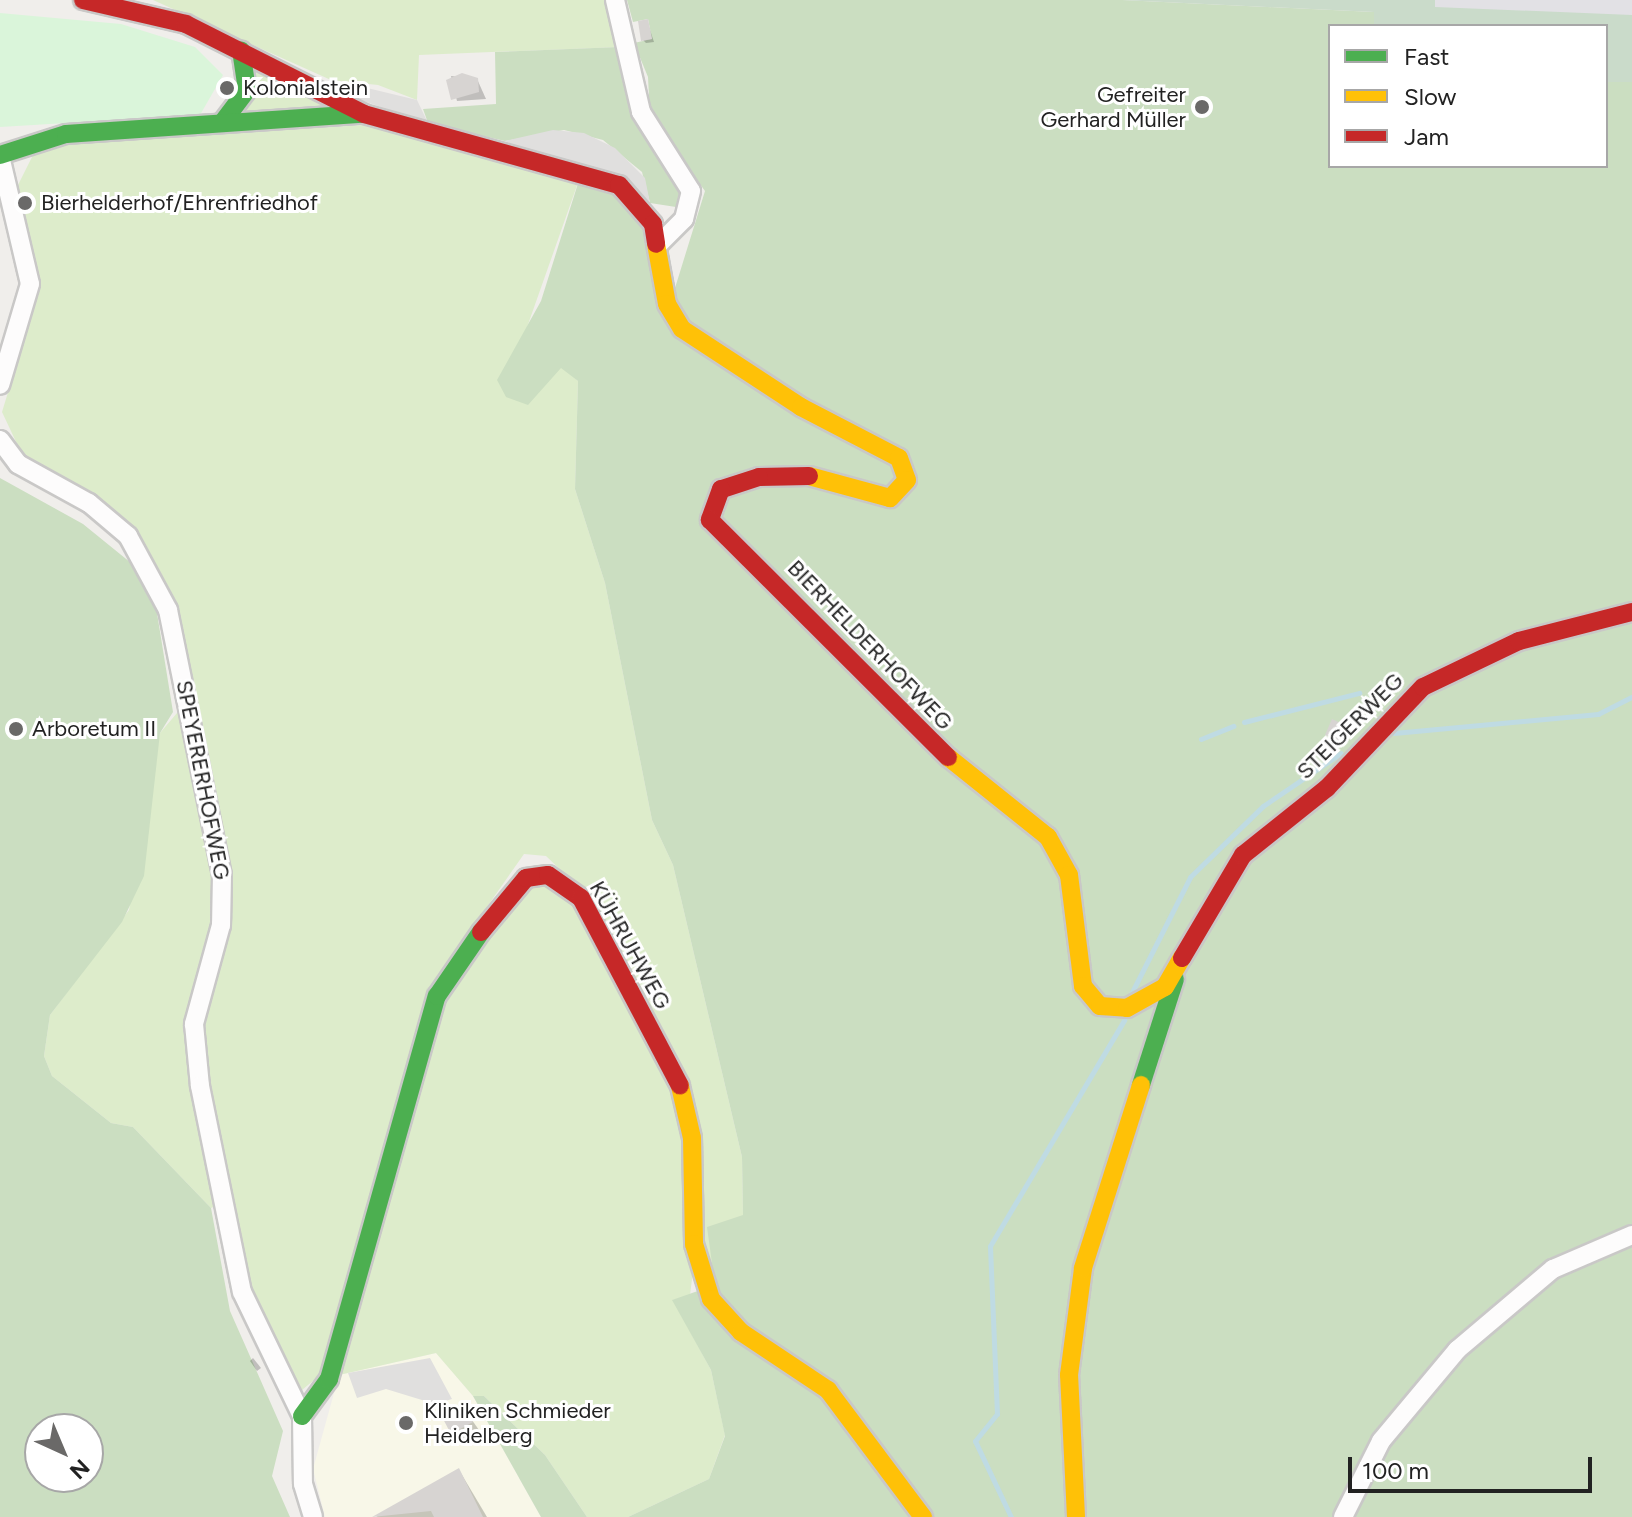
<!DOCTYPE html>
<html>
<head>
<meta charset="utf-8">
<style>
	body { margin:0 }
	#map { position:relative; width:1632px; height:1517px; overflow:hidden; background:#f0eeeb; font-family:Figtree,sans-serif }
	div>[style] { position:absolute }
	.education>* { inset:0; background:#f8f7e8 }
	.grass>* { inset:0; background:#ddeccb }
	.forest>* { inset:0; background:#cbdec1 }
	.cemetery>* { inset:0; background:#cadbca }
	.park>* { inset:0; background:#daf5da }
	.parking>* { inset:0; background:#e0dfde }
	.plaza>* { inset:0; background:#e2e1e5 }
	.shadow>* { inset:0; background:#0003 }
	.stream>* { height:5px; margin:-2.5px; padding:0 2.5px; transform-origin:2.5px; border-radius:2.5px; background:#bfdbe3 }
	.building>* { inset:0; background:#d7d4d2 }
	.roads { filter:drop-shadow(2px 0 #c9c8c7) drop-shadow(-2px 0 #c9c8c7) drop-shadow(0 2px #c9c8c7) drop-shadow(0 -2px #c9c8c7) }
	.street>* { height:18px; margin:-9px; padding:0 9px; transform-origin:9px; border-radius:9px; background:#fdfcfc }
	.fast>* { height:18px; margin:-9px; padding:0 9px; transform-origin:9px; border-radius:9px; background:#4caf50 }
	.slow>* { height:18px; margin:-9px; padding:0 9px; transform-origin:9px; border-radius:9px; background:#ffc107 }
	.jam>* { height:18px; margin:-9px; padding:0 9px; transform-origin:9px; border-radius:9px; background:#c62828 }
	.dots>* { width:22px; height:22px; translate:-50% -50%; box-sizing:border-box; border:4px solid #fff; border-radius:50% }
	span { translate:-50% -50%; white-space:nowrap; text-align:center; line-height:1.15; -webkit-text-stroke:6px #fff; paint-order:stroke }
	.poi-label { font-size:22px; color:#222 }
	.left { translate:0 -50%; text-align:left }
	.right { translate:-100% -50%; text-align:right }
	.street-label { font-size:22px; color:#222 }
	.legend { position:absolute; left:1328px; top:24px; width:280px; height:144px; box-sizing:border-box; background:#fff; border:2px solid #a7a7a7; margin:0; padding:10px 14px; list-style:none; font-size:24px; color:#222 }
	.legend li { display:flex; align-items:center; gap:16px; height:40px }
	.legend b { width:40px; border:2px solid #a7a7a7 }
	.north { position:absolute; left:24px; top:1413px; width:80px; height:80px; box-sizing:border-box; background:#fff; border:2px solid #a7a7a7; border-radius:50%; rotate:136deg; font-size:22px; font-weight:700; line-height:32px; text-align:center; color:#222 }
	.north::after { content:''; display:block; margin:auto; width:28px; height:36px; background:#6a6968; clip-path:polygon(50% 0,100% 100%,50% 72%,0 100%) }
	.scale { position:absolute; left:1348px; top:1457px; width:244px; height:36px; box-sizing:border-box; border:4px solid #222; border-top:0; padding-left:10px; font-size:24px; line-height:28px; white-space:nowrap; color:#222; -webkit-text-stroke:6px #fff; paint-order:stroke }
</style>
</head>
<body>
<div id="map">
	<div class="education">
		<i style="clip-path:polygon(436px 1353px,473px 1396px,541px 1517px,325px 1517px,313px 1469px,339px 1375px)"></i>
	</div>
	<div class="grass">
		<i style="clip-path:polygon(153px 0,607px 0,619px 47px,419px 55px,417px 100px,378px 85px,331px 80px)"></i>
		<i style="clip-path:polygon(253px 65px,333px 109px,242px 116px)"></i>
		<i style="clip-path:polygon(363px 125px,580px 177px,525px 333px,578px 381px,575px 489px,605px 583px,652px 820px,673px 865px,742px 1157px,743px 1215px,715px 1285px,705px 1271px,702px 1157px,595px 903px,546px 856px,524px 854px,453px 955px,320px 1375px,302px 1390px,249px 1294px,226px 1202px,211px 1208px,133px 1127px,111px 1123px,52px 1076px,44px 1056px,50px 1015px,129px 910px,160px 733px,194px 693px,180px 625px,150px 556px,132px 530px,26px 463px,2px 412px,34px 307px,36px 276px,18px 185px,34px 153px,57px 145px)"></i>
		<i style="clip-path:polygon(543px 885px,572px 898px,681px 1111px,693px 1271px,690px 1295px,673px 1300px,711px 1370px,725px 1435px,709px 1479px,628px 1517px,587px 1517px,545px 1455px,484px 1396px,473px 1396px,436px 1353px,339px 1375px,436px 1014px,518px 893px)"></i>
	</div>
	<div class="forest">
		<i style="clip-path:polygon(627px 0,1122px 0,1374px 12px,1374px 26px,1330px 26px,1330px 166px,1606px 166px,1606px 82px,1632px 82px,1632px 1517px,628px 1517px,709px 1479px,725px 1436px,711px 1370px,672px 1300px,715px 1285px,707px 1227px,743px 1215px,742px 1157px,673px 865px,652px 820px,605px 583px,575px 489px,578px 381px,561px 368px,528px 405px,506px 397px,497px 380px,541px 301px,580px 177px,627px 201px,675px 288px,705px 191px,650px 116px,648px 77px,634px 43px,652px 39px,648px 19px,633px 22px)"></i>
		<i style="clip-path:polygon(619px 47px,631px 113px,683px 187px,676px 207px,650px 203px,642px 172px,603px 140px,564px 130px,505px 141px,428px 123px,423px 109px,496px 104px,495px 52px)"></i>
		<i style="clip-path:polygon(evenodd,0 478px,83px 524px,136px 567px,156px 607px,173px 712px,160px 733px,144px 876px,122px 922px,50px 1015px,44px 1056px,52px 1076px,111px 1123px,133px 1127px,211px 1208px,230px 1311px,283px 1431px,272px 1476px,290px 1517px,0 1517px,0 478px,40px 1429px,88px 1429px,88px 1477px,40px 1477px,40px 1429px)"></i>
		<i style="clip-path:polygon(473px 1396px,484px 1396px,545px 1455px,587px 1517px,541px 1517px)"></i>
	</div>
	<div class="cemetery">
		<i style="clip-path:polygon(1122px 0,1632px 0,1632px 82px,1606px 82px,1606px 26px,1374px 26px,1374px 12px)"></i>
	</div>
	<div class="park">
		<i style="clip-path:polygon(0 13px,121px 24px,195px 47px,223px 75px,200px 115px,0 127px)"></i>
	</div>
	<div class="parking">
		<i style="clip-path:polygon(334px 80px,417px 100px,428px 123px,328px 89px)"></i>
		<i style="clip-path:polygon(553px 130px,584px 133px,615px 148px,645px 178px,650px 203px,505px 141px)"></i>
		<i style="clip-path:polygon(430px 1358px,452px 1399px,435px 1404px,386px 1389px,357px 1398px,348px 1373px)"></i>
	</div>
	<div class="plaza">
		<i style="clip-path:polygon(1435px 0,1632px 0,1632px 15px,1435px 7px)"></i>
	</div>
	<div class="shadow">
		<i style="clip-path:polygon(647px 21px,654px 42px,646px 43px,643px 40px)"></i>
		<i style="clip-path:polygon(451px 76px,477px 79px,486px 99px,457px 101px)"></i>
		<i style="clip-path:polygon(1346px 728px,1344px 744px,1328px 735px)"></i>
		<i style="clip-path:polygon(253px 1358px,261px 1368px,257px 1371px,250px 1361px)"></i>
		<i style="clip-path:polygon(462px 1406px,479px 1430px,460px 1440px,453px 1432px)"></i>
		<i style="clip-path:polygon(459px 1470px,487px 1517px,376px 1517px)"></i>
	</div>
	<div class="stream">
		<i style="left:1244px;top:722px;width:119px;rotate:-14.2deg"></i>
		<i style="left:1394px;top:733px;width:205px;rotate:-5.3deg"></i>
		<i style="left:1598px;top:714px;width:38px;rotate:-27deg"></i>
		<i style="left:1201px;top:739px;width:35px;rotate:-22deg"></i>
		<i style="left:1130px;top:996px;width:133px;rotate:-63.2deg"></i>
		<i style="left:1190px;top:877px;width:102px;rotate:-44.2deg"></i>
		<i style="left:1263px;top:806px;width:94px;rotate:-34.2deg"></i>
		<i style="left:1011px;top:1517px;width:84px;rotate:-115.3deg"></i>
		<i style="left:975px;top:1441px;width:35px;rotate:-51deg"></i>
		<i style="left:997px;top:1414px;width:168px;rotate:-92.4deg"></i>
		<i style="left:990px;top:1246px;width:263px;rotate:-59.3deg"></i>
	</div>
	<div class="building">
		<i style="clip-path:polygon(648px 19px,652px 39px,641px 41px,638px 21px)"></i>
		<i style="clip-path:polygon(462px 73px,478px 78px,479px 92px,451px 100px,446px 80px)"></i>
		<i style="clip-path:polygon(1332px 719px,1347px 726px,1340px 742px,1325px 735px)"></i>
		<i style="clip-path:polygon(463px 1403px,473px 1422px,451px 1434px,441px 1415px)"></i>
		<i style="clip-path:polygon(459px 1468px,483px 1517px,434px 1517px,431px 1511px,372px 1517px)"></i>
	</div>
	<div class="roads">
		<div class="street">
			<i style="left:615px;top:0;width:115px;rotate:76.9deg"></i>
			<i style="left:641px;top:112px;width:93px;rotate:57.7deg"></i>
			<i style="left:691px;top:191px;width:29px;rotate:104deg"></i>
			<i style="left:684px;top:219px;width:35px;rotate:135deg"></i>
			<i style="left:0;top:156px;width:131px;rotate:76.8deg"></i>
			<i style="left:30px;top:284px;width:105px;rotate:106.5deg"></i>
			<i style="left:0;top:440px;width:30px;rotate:53deg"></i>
			<i style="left:18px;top:464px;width:81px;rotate:28.8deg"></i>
			<i style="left:89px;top:503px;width:51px;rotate:40.2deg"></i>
			<i style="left:128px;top:536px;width:84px;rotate:61.6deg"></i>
			<i style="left:168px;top:610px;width:270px;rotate:78.5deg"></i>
			<i style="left:222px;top:875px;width:50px;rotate:91.1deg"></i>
			<i style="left:221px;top:925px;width:103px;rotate:105.3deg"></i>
			<i style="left:194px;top:1024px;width:62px;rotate:84.5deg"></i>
			<i style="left:200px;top:1086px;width:210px;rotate:78.5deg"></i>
			<i style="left:242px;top:1292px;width:138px;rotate:64.2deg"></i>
			<i style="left:302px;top:1416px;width:68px;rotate:89.2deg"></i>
			<i style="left:303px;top:1484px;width:34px;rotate:73deg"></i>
			<i style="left:1343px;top:1517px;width:85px;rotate:-63.4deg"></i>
			<i style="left:1381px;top:1441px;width:119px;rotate:-50.1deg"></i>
			<i style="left:1457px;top:1350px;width:126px;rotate:-40.2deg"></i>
			<i style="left:1553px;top:1269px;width:86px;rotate:-23.3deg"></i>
		</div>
		<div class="fast">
			<i style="left:222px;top:123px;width:41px;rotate:-52.9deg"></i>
			<i style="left:247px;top:90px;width:40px;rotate:-98.5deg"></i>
			<i style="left:0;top:155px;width:69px;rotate:-17.7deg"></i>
			<i style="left:66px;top:134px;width:296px;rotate:-3.9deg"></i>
			<i style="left:1141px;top:1085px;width:111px;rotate:-72.2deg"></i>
			<i style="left:302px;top:1416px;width:46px;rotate:-53.9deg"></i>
			<i style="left:329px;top:1379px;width:398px;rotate:-74.3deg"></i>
			<i style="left:437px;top:996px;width:78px;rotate:-55.5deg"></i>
		</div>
		<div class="slow">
			<i style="left:656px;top:244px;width:61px;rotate:79.6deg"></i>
			<i style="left:667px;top:304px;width:29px;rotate:59deg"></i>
			<i style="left:682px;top:329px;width:142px;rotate:33.2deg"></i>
			<i style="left:801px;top:407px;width:110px;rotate:27.5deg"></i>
			<i style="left:899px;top:458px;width:23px;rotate:70deg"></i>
			<i style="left:907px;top:480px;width:25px;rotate:133deg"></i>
			<i style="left:890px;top:498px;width:84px;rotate:-164.8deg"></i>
			<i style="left:948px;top:757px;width:128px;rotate:38.7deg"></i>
			<i style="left:1048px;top:837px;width:43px;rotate:61.1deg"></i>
			<i style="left:1069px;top:875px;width:112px;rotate:82.8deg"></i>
			<i style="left:1083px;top:986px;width:26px;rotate:50deg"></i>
			<i style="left:1100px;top:1006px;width:27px;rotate:4deg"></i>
			<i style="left:1127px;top:1008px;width:43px;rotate:-28.9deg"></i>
			<i style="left:1165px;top:987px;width:34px;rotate:-60deg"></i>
			<i style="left:680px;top:1086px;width:53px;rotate:77deg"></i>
			<i style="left:692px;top:1138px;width:106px;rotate:88.9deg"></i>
			<i style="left:694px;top:1244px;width:58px;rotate:72.8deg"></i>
			<i style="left:711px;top:1299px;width:45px;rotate:47.7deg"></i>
			<i style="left:741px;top:1332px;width:105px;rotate:33.7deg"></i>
			<i style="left:828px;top:1390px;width:159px;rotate:53.2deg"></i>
			<i style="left:1076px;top:1517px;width:142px;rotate:-92.8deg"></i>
			<i style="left:1069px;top:1375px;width:108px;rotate:-82.5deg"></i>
			<i style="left:1083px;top:1268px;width:192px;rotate:-72.4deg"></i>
		</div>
		<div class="jam">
			<i style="left:83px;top:0;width:106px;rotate:13.1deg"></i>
			<i style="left:186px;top:24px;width:199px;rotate:26.8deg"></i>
			<i style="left:364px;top:114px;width:265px;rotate:15.6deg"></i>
			<i style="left:619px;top:185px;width:52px;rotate:48.9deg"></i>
			<i style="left:653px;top:224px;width:20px;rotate:81deg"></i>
			<i style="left:809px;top:476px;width:50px;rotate:178.9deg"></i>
			<i style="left:759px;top:477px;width:40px;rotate:162deg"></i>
			<i style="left:721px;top:489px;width:33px;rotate:110deg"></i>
			<i style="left:710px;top:520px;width:336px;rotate:44.9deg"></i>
			<i style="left:481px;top:932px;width:70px;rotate:-50.2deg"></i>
			<i style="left:526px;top:878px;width:22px;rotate:-8deg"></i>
			<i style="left:548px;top:875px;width:40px;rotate:34.9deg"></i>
			<i style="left:581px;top:898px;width:212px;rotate:62.2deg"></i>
			<i style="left:1182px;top:958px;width:120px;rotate:-59.4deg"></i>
			<i style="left:1243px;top:855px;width:107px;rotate:-38.6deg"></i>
			<i style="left:1327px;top:788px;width:139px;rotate:-46.5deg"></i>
			<i style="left:1423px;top:687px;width:106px;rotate:-25.6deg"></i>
			<i style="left:1519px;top:641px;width:117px;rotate:-14.4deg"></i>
		</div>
	</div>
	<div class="dots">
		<i style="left:227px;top:88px;background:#6a6968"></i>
		<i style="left:1202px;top:107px;background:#6a6968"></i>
		<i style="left:25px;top:203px;background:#6a6968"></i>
		<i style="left:16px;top:729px;background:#6a6968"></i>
		<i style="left:406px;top:1423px;background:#6a6968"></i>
	</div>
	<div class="poi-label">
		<span class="left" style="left:243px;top:88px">Kolonialstein</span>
		<span class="right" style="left:1186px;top:107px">Gefreiter<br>Gerhard Müller</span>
		<span class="left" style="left:41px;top:203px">Bierhelderhof/Ehrenfriedhof</span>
		<span class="left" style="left:32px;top:729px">Arboretum II</span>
		<span class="left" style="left:424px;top:1423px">Kliniken Schmieder<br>Heidelberg</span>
	</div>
	<div class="street-label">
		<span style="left:870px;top:645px;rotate:46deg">BIERHELDERHOFWEG</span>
		<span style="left:1350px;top:726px;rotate:-45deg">STEIGERWEG</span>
		<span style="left:203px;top:780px;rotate:79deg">SPEYERERHOFWEG</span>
		<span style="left:630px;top:945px;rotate:61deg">KÜHRUHWEG</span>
	</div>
	<ul class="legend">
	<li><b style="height:10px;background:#4caf50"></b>Fast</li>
	<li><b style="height:10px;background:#ffc107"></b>Slow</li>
	<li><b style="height:10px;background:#c62828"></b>Jam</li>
	</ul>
	<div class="north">N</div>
	<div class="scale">100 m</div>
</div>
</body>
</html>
